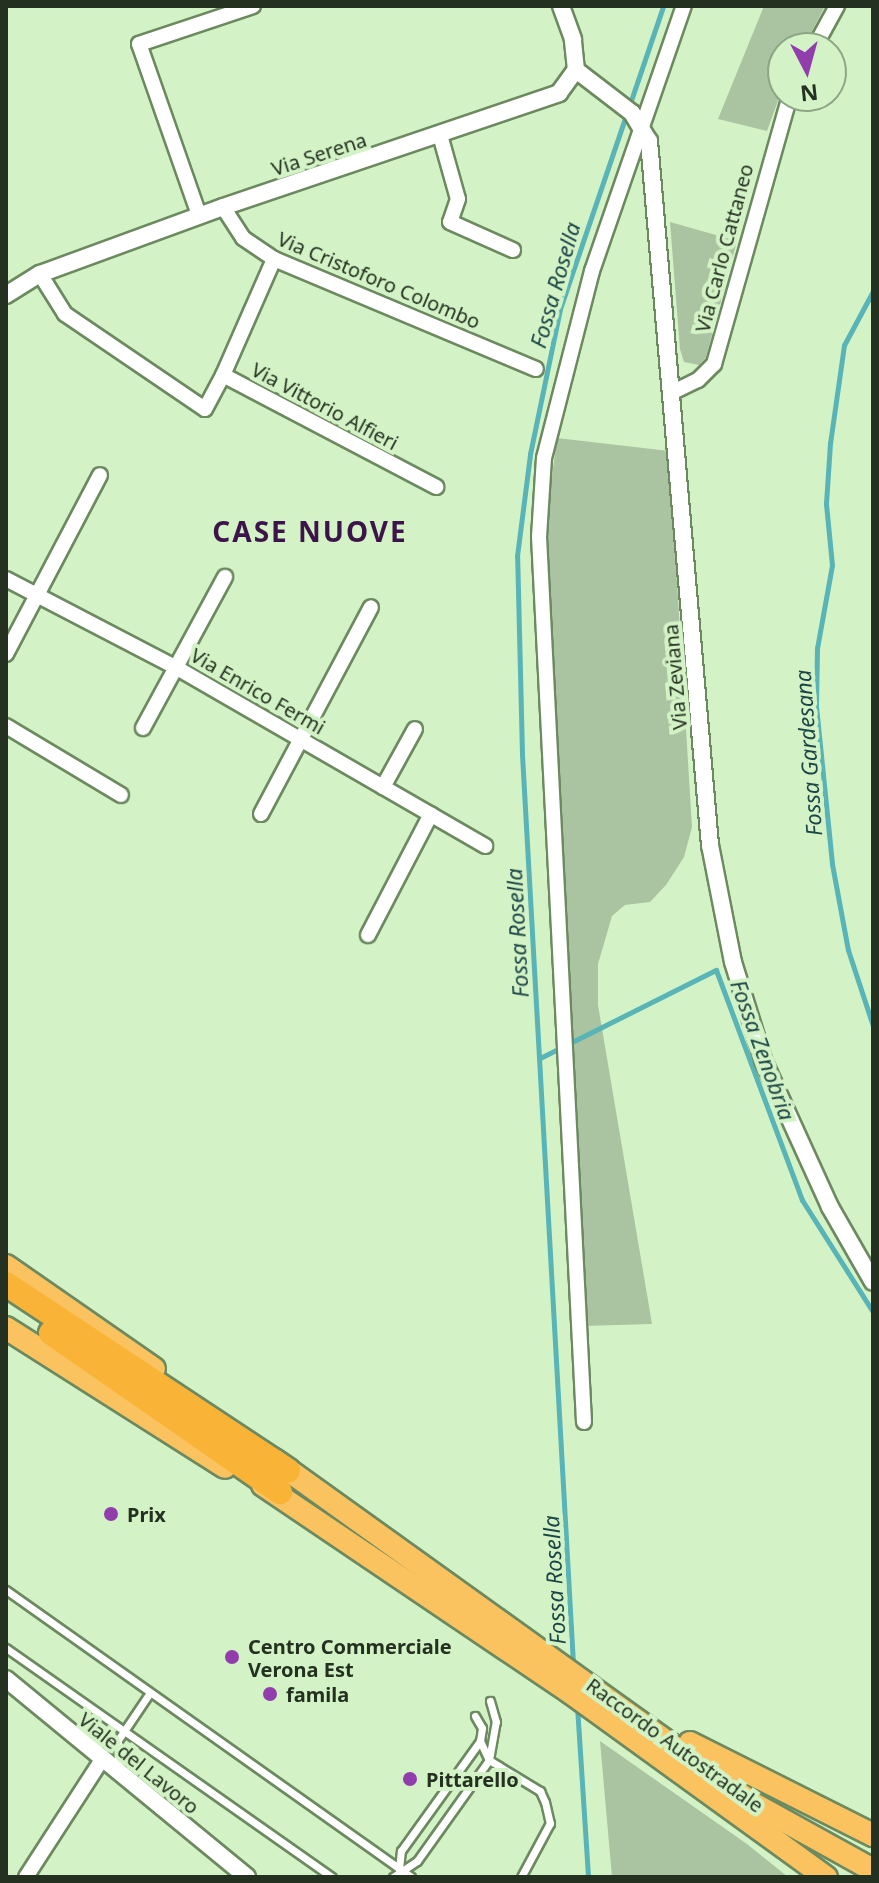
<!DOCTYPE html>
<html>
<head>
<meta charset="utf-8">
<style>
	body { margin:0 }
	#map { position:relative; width:879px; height:1883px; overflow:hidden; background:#d3f3c6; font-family:"Noto Sans",sans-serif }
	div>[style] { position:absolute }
	.green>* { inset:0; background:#aac3a1 }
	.stream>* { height:5px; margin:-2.5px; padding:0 2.5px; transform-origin:2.5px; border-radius:2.5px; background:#58b4b6 }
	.roads { filter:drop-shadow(2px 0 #6c8960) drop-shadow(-2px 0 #6c8960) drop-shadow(0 2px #6c8960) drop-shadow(0 -2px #6c8960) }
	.service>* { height:7px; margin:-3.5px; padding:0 3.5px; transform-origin:3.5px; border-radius:3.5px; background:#fff }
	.minor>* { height:14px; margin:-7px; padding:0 7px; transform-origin:7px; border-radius:7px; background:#fff }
	.tertiary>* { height:16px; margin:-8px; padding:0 8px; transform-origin:8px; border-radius:8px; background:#fff }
	.trunk>* { height:22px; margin:-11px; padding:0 11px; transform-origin:11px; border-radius:11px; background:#fac35f }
	.motorway>* { height:24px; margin:-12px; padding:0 12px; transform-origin:12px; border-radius:12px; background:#f9b437 }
	.dots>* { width:22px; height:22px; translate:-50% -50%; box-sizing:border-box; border:4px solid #d3f3c6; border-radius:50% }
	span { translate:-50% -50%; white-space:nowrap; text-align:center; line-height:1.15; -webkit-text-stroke:8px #d3f3c6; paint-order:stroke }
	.street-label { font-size:20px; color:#243120 }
	.poi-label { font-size:20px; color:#243120; font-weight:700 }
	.left { translate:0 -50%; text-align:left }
	.water-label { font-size:22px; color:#1b4546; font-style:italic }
	.district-label { font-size:28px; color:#3c1449; font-weight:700; letter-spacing:2px }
	.frame { position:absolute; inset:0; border:8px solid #243120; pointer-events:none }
	.north { position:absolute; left:767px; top:32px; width:80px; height:80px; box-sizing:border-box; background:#d3f3c6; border:2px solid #8da584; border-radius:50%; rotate:174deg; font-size:22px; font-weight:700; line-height:32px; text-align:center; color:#243120 }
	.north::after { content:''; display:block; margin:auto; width:28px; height:36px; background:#913eac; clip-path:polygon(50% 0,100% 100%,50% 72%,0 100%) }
</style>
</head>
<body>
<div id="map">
	<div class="green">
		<i style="clip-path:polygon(764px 6px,825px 6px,803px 48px,783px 48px,783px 87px,767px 131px,718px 119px)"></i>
		<i style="clip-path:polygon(670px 222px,737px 241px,706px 357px,699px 365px,684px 362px,680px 349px)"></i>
		<i style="clip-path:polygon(557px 438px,669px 451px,692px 827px,684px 857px,666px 885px,650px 902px,625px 905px,612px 916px,598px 964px,598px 1005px,652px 1324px,583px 1326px,545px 530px)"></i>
		<i style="clip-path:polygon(600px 1741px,747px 1844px,788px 1877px,612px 1877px)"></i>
	</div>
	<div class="stream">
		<i style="left:873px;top:291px;width:61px;rotate:118.2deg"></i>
		<i style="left:844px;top:345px;width:99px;rotate:98.1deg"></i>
		<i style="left:830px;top:443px;width:61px;rotate:93.8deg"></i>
		<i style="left:826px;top:504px;width:61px;rotate:84.4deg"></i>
		<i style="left:832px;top:565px;width:84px;rotate:100.2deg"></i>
		<i style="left:817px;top:648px;width:58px;rotate:91deg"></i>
		<i style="left:816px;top:706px;width:159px;rotate:84.2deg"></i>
		<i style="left:832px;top:864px;width:87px;rotate:79.5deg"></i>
		<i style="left:848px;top:950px;width:80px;rotate:71.8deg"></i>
		<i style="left:540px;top:1058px;width:197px;rotate:-26.6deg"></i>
		<i style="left:716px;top:970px;width:246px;rotate:69.5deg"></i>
		<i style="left:802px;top:1200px;width:133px;rotate:57.6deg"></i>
		<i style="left:573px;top:1664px;width:911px;rotate:-93.21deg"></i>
		<i style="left:522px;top:754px;width:198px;rotate:-91.4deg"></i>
		<i style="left:517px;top:556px;width:103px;rotate:-82.7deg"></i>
		<i style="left:530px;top:454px;width:148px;rotate:-78.3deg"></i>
		<i style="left:560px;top:309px;width:320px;rotate:-71.2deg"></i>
		<i style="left:577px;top:1706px;width:171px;rotate:86.3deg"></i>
	</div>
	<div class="roads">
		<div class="service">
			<i style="left:6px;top:1590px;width:496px;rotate:35.3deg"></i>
			<i style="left:6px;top:1648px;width:398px;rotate:35.1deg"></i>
			<i style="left:480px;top:1741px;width:21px;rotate:65deg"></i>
			<i style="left:489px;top:1760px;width:60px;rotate:31.3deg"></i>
			<i style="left:540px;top:1791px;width:12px;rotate:66deg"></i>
			<i style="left:545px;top:1802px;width:22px;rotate:77deg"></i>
			<i style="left:550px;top:1823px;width:61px;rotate:118.2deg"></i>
			<i style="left:93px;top:1744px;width:25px;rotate:-9deg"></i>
			<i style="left:118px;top:1765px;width:25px;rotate:-90deg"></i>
			<i style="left:118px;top:1740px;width:55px;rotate:-56deg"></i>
			<i style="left:399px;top:1869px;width:18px;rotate:-84deg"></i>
			<i style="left:401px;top:1851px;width:135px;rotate:-54.3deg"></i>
			<i style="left:480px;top:1741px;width:13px;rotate:-81deg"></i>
			<i style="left:482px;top:1728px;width:14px;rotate:-120deg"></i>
			<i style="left:393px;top:1877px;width:29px;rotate:-34deg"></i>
			<i style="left:417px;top:1861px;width:124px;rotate:-54.5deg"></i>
			<i style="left:489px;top:1760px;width:39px;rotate:-80deg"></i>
			<i style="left:496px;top:1722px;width:22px;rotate:-106deg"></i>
		</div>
		<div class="minor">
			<i style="left:814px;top:48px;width:48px;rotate:-61.3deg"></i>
			<i style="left:440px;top:135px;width:66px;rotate:74.3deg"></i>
			<i style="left:458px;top:199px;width:24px;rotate:109deg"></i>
			<i style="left:450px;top:222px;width:69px;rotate:24deg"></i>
			<i style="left:223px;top:207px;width:37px;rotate:57deg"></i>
			<i style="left:243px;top:238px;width:37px;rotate:34deg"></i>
			<i style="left:274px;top:259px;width:284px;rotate:22.8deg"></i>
			<i style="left:199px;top:215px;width:181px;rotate:-109.3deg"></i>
			<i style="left:139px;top:44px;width:120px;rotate:-18.4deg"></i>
			<i style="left:274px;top:259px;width:127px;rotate:113.7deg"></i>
			<i style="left:223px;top:375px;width:241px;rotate:27.7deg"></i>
			<i style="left:40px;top:274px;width:47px;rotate:58deg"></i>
			<i style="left:65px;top:314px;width:169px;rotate:34.2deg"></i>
			<i style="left:205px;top:409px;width:38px;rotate:-62deg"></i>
			<i style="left:673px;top:392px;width:28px;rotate:-26deg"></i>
			<i style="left:698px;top:380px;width:23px;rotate:-45deg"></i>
			<i style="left:714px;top:364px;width:279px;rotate:-74.2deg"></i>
			<i style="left:6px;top:579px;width:193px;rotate:27.5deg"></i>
			<i style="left:177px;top:668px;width:356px;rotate:30deg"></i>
			<i style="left:6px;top:654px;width:202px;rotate:-62.3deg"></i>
			<i style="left:6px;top:726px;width:134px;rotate:31deg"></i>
			<i style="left:143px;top:728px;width:172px;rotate:-61.5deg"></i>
			<i style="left:383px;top:787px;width:66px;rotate:-61.1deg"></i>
			<i style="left:261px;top:814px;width:234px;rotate:-62deg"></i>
			<i style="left:368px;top:935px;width:136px;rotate:-62.5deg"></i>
			<i style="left:584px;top:1422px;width:886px;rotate:-92.91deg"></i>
			<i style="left:539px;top:537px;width:79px;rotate:-86.4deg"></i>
			<i style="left:544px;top:458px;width:193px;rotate:-75.6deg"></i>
			<i style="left:592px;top:271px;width:281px;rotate:-70.9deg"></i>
			<i style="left:26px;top:1877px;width:142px;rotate:-57.1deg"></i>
		</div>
		<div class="tertiary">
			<i style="left:576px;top:70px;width:71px;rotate:37.5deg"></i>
			<i style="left:632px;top:113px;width:33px;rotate:59deg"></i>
			<i style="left:649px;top:141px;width:707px;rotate:85.05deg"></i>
			<i style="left:710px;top:845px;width:119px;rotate:78.9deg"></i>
			<i style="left:733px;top:962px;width:105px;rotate:72.8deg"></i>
			<i style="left:764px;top:1062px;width:159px;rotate:65.5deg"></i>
			<i style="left:830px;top:1207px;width:86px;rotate:60.2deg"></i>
			<i style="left:6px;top:295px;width:40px;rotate:-32deg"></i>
			<i style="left:40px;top:274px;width:195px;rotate:-20.1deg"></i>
			<i style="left:223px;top:207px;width:355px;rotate:-18.7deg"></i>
			<i style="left:559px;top:93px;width:29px;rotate:-54deg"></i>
			<i style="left:576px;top:70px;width:31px;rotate:-96deg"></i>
			<i style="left:573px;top:39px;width:35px;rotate:-110deg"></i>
			<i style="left:6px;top:1679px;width:312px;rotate:39.4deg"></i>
		</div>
		<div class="trunk">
			<i style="left:6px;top:1266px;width:180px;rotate:34.8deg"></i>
			<i style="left:6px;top:1328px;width:259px;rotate:32.4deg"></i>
			<i style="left:274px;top:1460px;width:588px;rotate:35.66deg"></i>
			<i style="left:752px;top:1803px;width:138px;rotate:29deg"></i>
			<i style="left:263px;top:1485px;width:370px;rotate:34deg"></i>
			<i style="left:570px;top:1692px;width:316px;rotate:35.9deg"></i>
			<i style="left:690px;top:1743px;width:205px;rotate:26.7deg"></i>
		</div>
		<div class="motorway">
			<i style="left:6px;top:1284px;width:338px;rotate:33.5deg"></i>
			<i style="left:51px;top:1333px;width:279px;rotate:34.8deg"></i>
		</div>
	</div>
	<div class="dots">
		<i style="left:111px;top:1514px;background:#913eac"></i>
		<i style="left:232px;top:1657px;background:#913eac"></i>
		<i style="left:270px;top:1694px;background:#913eac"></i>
		<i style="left:410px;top:1779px;background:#913eac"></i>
	</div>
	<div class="street-label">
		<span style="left:319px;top:154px;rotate:-18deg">Via Serena</span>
		<span style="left:724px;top:248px;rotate:-75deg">Via Carlo Cattaneo</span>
		<span style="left:379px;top:280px;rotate:23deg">Via Cristoforo Colombo</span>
		<span style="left:325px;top:406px;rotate:28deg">Via Vittorio Alfieri</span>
		<span style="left:675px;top:677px;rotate:-95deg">Via Zeviana</span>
		<span style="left:258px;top:691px;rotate:30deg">Via Enrico Fermi</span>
		<span style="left:675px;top:1745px;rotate:36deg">Raccordo Autostradale</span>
		<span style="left:139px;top:1763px;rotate:39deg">Viale del Lavoro</span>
	</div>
	<div class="poi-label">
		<span class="left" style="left:127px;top:1514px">Prix</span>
		<span class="left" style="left:248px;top:1658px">Centro Commerciale<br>Verona Est</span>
		<span class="left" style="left:286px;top:1694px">famila</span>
		<span class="left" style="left:426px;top:1779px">Pittarello</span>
	</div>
	<div class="water-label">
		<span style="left:555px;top:285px;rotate:-74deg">Fossa Rosella</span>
		<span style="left:808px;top:753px;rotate:-94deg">Fossa Gardesana</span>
		<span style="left:517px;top:933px;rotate:-93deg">Fossa Rosella</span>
		<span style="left:763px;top:1050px;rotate:70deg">Fossa Zenobria</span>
		<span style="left:554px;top:1580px;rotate:-93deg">Fossa Rosella</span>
	</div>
	<div class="district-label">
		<span style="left:310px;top:531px">CASE NUOVE</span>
	</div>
	<div class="frame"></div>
	<div class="north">N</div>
</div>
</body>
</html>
